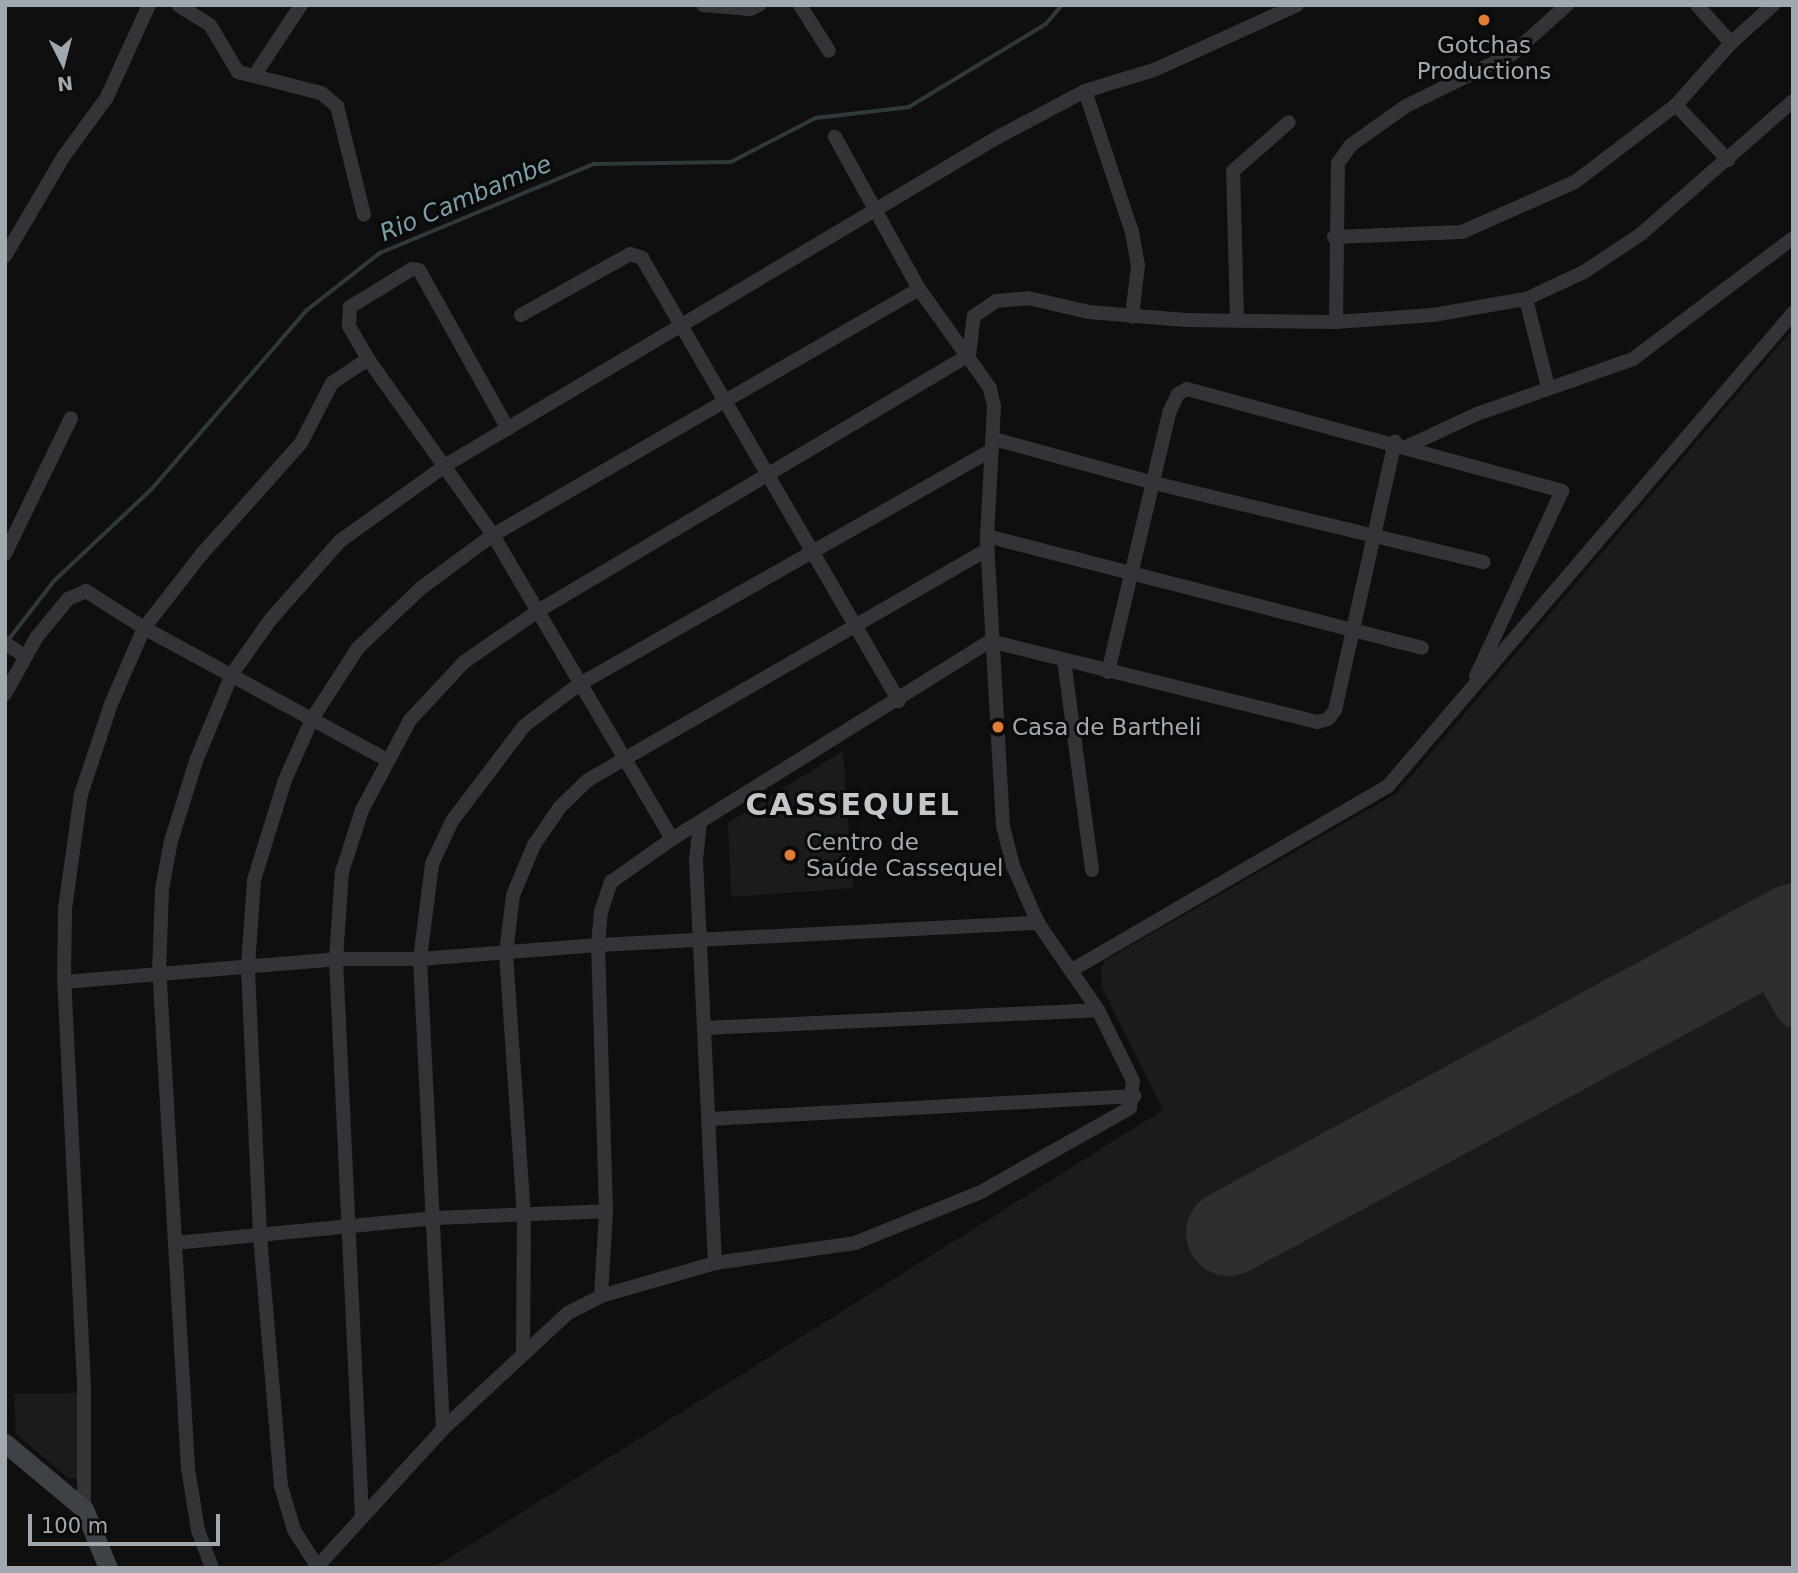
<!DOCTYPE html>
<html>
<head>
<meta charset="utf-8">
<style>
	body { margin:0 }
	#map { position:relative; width:1798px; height:1573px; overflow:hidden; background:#0f0f10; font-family:"DejaVu Sans",sans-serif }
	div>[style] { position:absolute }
	.built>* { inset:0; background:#1b1b1d }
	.stream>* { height:3.5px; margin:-1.75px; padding:0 1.75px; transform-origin:1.75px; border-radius:1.75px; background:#2e393c }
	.taxiway>* { height:35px; margin:-17.5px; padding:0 17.5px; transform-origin:17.5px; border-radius:17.5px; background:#2c2e30 }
	.runway>* { height:86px; margin:-43px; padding:0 43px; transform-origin:43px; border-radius:43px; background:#2c2e30 }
	.street>* { height:14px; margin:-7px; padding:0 7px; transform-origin:7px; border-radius:7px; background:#323437 }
	.secondary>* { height:19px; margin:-9.5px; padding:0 9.5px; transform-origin:9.5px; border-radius:9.5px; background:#3e4145 }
	.dots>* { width:19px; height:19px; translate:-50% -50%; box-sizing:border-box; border:4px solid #0a0a0b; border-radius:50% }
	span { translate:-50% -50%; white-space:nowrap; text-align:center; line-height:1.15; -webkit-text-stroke:6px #0a0a0b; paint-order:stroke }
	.poi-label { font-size:23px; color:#a1a9b0 }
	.left { translate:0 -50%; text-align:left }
	.water-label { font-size:24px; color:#7a9fa9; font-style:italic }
	.district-label { font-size:30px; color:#c2c7cc; font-weight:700; letter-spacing:2px }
	.frame { position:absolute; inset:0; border:7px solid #a1a9b0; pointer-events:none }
	.north { position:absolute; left:28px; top:28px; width:70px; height:70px; -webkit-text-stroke:5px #0a0a0b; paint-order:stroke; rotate:174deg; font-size:19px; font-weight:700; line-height:28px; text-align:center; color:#a1a9b0 }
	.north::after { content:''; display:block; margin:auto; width:24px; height:32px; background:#a1a9b0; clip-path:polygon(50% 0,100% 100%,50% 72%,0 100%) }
	.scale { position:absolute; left:28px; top:1514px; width:192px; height:32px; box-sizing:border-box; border:4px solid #a1a9b0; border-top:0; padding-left:9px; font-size:21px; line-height:24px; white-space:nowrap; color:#a1a9b0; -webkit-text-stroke:5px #0a0a0b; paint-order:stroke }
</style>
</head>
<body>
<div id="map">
	<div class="built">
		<i style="clip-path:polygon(1793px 329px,1793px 1568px,433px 1568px,1163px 1110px,1102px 988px,1101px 968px,1106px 960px,1397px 793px)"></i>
		<i style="clip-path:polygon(843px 751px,853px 888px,731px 897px,728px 823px)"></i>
		<i style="clip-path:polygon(78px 1393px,79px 1478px,69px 1479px,16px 1434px,14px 1394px)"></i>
	</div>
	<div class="stream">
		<i style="left:9px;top:639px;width:75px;rotate:-52.1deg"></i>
		<i style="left:55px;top:580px;width:132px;rotate:-43.2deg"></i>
		<i style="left:151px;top:490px;width:237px;rotate:-49.1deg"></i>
		<i style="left:306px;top:311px;width:94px;rotate:-38.1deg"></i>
		<i style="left:380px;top:253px;width:232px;rotate:-22.6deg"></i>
		<i style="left:594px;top:164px;width:137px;rotate:-0.8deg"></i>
		<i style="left:731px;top:162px;width:96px;rotate:-27.4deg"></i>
		<i style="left:816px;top:118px;width:94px;rotate:-6.7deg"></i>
		<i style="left:909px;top:107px;width:160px;rotate:-31.2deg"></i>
		<i style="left:1046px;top:24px;width:25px;rotate:-50deg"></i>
	</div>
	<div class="taxiway">
		<i style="left:1757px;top:946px;width:73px;rotate:60.3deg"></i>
	</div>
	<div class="runway">
		<i style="left:1229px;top:1233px;width:642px;rotate:-28.48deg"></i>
	</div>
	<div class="street">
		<i style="left:178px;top:5px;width:38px;rotate:32deg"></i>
		<i style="left:210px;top:25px;width:55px;rotate:59.2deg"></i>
		<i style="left:238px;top:72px;width:86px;rotate:14.2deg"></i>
		<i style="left:321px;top:93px;width:21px;rotate:39deg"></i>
		<i style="left:337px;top:106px;width:112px;rotate:76.1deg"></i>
		<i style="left:703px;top:5px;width:47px;rotate:4.9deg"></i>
		<i style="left:750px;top:9px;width:10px;rotate:-24deg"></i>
		<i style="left:800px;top:5px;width:54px;rotate:57.8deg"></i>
		<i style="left:1697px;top:5px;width:51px;rotate:48.2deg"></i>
		<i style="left:254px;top:76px;width:85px;rotate:-56.5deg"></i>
		<i style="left:1085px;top:91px;width:149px;rotate:71.6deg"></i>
		<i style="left:1132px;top:232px;width:34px;rotate:80deg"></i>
		<i style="left:1138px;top:265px;width:52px;rotate:96.6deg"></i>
		<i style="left:1676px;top:105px;width:76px;rotate:46.6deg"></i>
		<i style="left:1334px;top:237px;width:128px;rotate:-2.2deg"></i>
		<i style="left:1462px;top:232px;width:124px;rotate:-23.9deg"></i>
		<i style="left:1575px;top:182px;width:127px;rotate:-37.3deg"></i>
		<i style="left:1676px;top:105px;width:83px;rotate:-48.4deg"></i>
		<i style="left:1731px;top:43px;width:57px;rotate:-42.1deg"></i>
		<i style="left:5px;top:256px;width:116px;rotate:-59.5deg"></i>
		<i style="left:64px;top:156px;width:73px;rotate:-53.9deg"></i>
		<i style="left:107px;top:97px;width:101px;rotate:-65.5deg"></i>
		<i style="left:1526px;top:299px;width:91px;rotate:76deg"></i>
		<i style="left:521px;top:315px;width:125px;rotate:-29.2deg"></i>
		<i style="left:630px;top:254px;width:13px;rotate:18deg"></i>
		<i style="left:642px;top:258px;width:512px;rotate:59.88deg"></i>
		<i style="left:1237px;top:319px;width:148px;rotate:-91.5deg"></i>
		<i style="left:1233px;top:171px;width:74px;rotate:-41.2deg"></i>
		<i style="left:1336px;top:322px;width:159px;rotate:-89.3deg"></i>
		<i style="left:1338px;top:163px;width:22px;rotate:-54deg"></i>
		<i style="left:1351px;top:145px;width:67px;rotate:-35.3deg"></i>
		<i style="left:1406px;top:106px;width:118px;rotate:-26.1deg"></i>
		<i style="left:1512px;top:54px;width:74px;rotate:-41.7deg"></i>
		<i style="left:508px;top:429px;width:182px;rotate:-119.2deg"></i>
		<i style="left:419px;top:270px;width:7px;rotate:-172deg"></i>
		<i style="left:412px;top:269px;width:73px;rotate:148.5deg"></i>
		<i style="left:350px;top:307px;width:19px;rotate:93deg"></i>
		<i style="left:349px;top:326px;width:38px;rotate:60deg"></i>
		<i style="left:368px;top:359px;width:216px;rotate:54.6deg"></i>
		<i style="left:493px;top:535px;width:353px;rotate:59.5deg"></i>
		<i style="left:994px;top:439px;width:166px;rotate:15.4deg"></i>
		<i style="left:1154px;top:483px;width:339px;rotate:13.5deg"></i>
		<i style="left:1408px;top:446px;width:76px;rotate:-24.9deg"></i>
		<i style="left:1477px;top:414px;width:165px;rotate:-19.4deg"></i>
		<i style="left:1633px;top:359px;width:201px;rotate:-37.1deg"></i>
		<i style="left:987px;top:536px;width:449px;rotate:14.4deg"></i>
		<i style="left:5px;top:554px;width:151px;rotate:-64.1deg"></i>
		<i style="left:5px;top:643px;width:23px;rotate:34deg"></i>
		<i style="left:1064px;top:660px;width:212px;rotate:82.4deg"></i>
		<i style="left:1108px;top:672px;width:266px;rotate:-76.7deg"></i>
		<i style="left:1169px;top:413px;width:21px;rotate:-65deg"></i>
		<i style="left:1178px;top:394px;width:10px;rotate:-29deg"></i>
		<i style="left:1187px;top:389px;width:389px;rotate:15.2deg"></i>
		<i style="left:1562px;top:491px;width:204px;rotate:114.9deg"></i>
		<i style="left:5px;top:694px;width:64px;rotate:-61deg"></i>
		<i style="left:36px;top:638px;width:50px;rotate:-50.6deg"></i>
		<i style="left:68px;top:599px;width:20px;rotate:-24deg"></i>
		<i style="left:86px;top:591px;width:69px;rotate:32.5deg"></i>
		<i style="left:144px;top:628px;width:277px;rotate:28.5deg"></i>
		<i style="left:700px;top:822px;width:38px;rotate:96deg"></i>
		<i style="left:696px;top:860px;width:403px;rotate:87.3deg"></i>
		<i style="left:1072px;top:970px;width:366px;rotate:-30.2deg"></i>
		<i style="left:1388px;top:786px;width:623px;rotate:-49.43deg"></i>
		<i style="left:64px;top:982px;width:273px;rotate:-4.8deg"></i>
		<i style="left:336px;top:959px;width:84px"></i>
		<i style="left:420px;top:959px;width:179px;rotate:-4.5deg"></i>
		<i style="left:598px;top:945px;width:441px;rotate:-2.9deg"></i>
		<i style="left:705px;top:1028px;width:393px;rotate:-2.6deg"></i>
		<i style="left:710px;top:1119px;width:425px;rotate:-3.1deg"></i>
		<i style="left:175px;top:1243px;width:261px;rotate:-5.5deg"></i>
		<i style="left:435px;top:1218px;width:171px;rotate:-2.3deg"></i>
		<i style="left:601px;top:1296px;width:85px;rotate:-86.6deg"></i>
		<i style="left:606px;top:1211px;width:266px;rotate:-91.7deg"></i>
		<i style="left:598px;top:945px;width:33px;rotate:-85deg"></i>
		<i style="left:601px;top:912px;width:32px;rotate:-72deg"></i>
		<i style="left:611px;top:882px;width:75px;rotate:-35.2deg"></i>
		<i style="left:672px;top:839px;width:375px;rotate:-31.9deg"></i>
		<i style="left:990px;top:641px;width:337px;rotate:13.9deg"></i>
		<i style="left:1317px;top:722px;width:11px;rotate:-15deg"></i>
		<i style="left:1328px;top:719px;width:11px;rotate:-52deg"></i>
		<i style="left:1335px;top:710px;width:275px;rotate:-77.4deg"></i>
		<i style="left:523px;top:1350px;width:133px;rotate:-89.6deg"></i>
		<i style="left:524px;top:1217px;width:265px;rotate:-93.9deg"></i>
		<i style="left:506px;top:953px;width:58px;rotate:-83.1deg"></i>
		<i style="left:513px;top:895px;width:54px;rotate:-67.2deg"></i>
		<i style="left:534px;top:845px;width:46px;rotate:-55.6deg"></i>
		<i style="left:560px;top:807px;width:39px;rotate:-44deg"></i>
		<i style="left:588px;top:780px;width:461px;rotate:-30deg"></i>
		<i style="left:443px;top:1429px;width:471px;rotate:-92.8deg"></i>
		<i style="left:420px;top:959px;width:96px;rotate:-82.8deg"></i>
		<i style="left:432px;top:864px;width:47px;rotate:-65.1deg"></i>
		<i style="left:452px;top:821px;width:119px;rotate:-52.8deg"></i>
		<i style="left:524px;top:726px;width:68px;rotate:-37.2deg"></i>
		<i style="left:578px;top:685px;width:476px;rotate:-29.6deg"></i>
		<i style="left:84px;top:1509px;width:124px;rotate:-90deg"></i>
		<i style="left:84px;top:1385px;width:403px;rotate:-92.8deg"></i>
		<i style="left:64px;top:982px;width:73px;rotate:-89.2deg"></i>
		<i style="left:65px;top:909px;width:116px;rotate:-82.1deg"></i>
		<i style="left:81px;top:794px;width:95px;rotate:-71.6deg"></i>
		<i style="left:111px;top:704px;width:83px;rotate:-66.5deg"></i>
		<i style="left:144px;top:628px;width:93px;rotate:-52deg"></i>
		<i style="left:201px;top:555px;width:150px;rotate:-48.2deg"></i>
		<i style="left:301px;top:443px;width:68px;rotate:-62.7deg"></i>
		<i style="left:332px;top:383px;width:43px;rotate:-33.7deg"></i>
		<i style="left:362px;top:1516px;width:558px;rotate:-92.67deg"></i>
		<i style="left:336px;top:959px;width:87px;rotate:-86.1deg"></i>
		<i style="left:342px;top:872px;width:65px;rotate:-72.1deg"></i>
		<i style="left:362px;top:810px;width:102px;rotate:-61.9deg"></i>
		<i style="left:410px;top:720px;width:79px;rotate:-47deg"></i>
		<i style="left:464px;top:662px;width:90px;rotate:-34.6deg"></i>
		<i style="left:538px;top:611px;width:501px;rotate:-30.71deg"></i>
		<i style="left:969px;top:355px;width:39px;rotate:-83deg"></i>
		<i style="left:974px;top:316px;width:27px;rotate:-34deg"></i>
		<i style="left:996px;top:301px;width:32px;rotate:-5deg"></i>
		<i style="left:1028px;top:298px;width:63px;rotate:12.9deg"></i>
		<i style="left:1089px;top:312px;width:97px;rotate:4.7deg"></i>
		<i style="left:1186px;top:320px;width:150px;rotate:0.8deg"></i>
		<i style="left:1336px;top:322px;width:97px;rotate:-4.1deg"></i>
		<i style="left:1433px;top:315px;width:94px;rotate:-9.8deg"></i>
		<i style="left:1526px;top:299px;width:64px;rotate:-25deg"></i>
		<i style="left:1584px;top:272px;width:69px;rotate:-33.7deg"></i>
		<i style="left:1641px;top:234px;width:202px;rotate:-41.2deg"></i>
		<i style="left:317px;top:1566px;width:43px;rotate:-122.6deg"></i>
		<i style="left:294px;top:1530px;width:46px;rotate:-106.5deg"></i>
		<i style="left:281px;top:1486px;width:253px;rotate:-94.8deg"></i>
		<i style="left:260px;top:1234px;width:268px;rotate:-92.6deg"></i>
		<i style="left:248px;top:966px;width:86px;rotate:-86deg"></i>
		<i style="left:254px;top:880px;width:105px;rotate:-72.8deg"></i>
		<i style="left:285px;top:780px;width:67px;rotate:-66.1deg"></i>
		<i style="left:312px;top:719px;width:85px;rotate:-57.1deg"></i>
		<i style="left:358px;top:648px;width:87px;rotate:-43.6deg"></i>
		<i style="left:421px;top:588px;width:89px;rotate:-36.4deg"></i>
		<i style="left:493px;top:535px;width:492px;rotate:-30deg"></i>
		<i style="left:212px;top:1568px;width:40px;rotate:-110.2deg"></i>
		<i style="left:198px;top:1530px;width:63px;rotate:-99.2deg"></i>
		<i style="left:188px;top:1468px;width:497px;rotate:-93.3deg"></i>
		<i style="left:159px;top:972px;width:83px;rotate:-87.9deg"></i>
		<i style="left:162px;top:889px;width:49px;rotate:-79.4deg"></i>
		<i style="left:171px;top:841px;width:84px;rotate:-72.6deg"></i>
		<i style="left:196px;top:761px;width:94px;rotate:-67.5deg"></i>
		<i style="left:232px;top:674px;width:67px;rotate:-54.7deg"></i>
		<i style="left:271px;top:619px;width:104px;rotate:-48.5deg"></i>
		<i style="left:340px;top:541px;width:130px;rotate:-35.6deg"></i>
		<i style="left:446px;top:465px;width:642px;rotate:-30.72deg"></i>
		<i style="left:998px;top:137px;width:98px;rotate:-27.9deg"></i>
		<i style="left:1085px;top:91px;width:72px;rotate:-16.9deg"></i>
		<i style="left:1154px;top:70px;width:157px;rotate:-24.4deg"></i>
		<i style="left:316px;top:1568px;width:188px;rotate:-47.6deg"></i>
		<i style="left:443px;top:1429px;width:171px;rotate:-42.9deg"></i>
		<i style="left:568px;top:1313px;width:37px;rotate:-27deg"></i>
		<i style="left:601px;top:1296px;width:119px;rotate:-16.1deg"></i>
		<i style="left:715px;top:1263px;width:141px;rotate:-8.1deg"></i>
		<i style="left:855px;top:1243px;width:134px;rotate:-22deg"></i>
		<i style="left:979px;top:1193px;width:173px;rotate:-29.4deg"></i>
		<i style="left:1130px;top:1108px;width:27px;rotate:-84deg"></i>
		<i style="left:1133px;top:1081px;width:79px;rotate:-116.2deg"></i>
		<i style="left:1098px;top:1010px;width:106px;rotate:-124.6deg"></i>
		<i style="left:1038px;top:923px;width:62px;rotate:-113.7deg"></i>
		<i style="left:1013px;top:866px;width:41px;rotate:-104deg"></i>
		<i style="left:1003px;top:826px;width:290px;rotate:-93.2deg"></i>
		<i style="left:987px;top:536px;width:130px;rotate:-86.9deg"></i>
		<i style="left:994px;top:406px;width:18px;rotate:-103deg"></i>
		<i style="left:990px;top:388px;width:122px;rotate:-125.6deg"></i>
		<i style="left:919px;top:289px;width:174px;rotate:-118.9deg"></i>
	</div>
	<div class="secondary">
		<i style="left:5px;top:1443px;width:103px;rotate:39.9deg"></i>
		<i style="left:84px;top:1509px;width:64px;rotate:67.9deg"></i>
	</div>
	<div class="dots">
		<i style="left:1484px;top:20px;background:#e27c35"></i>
		<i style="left:998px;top:727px;background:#e27c35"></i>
		<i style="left:790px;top:855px;background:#e27c35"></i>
	</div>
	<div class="poi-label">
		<span style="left:1484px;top:58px">Gotchas<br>Productions</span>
		<span class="left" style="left:1012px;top:727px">Casa de Bartheli</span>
		<span class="left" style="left:806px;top:855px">Centro de<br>Saúde Cassequel</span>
	</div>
	<div class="water-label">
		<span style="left:466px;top:199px;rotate:-23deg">Rio Cambambe</span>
	</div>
	<div class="district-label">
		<span style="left:853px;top:805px">CASSEQUEL</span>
	</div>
	<div class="frame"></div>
	<div class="north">N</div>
	<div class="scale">100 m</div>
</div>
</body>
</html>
